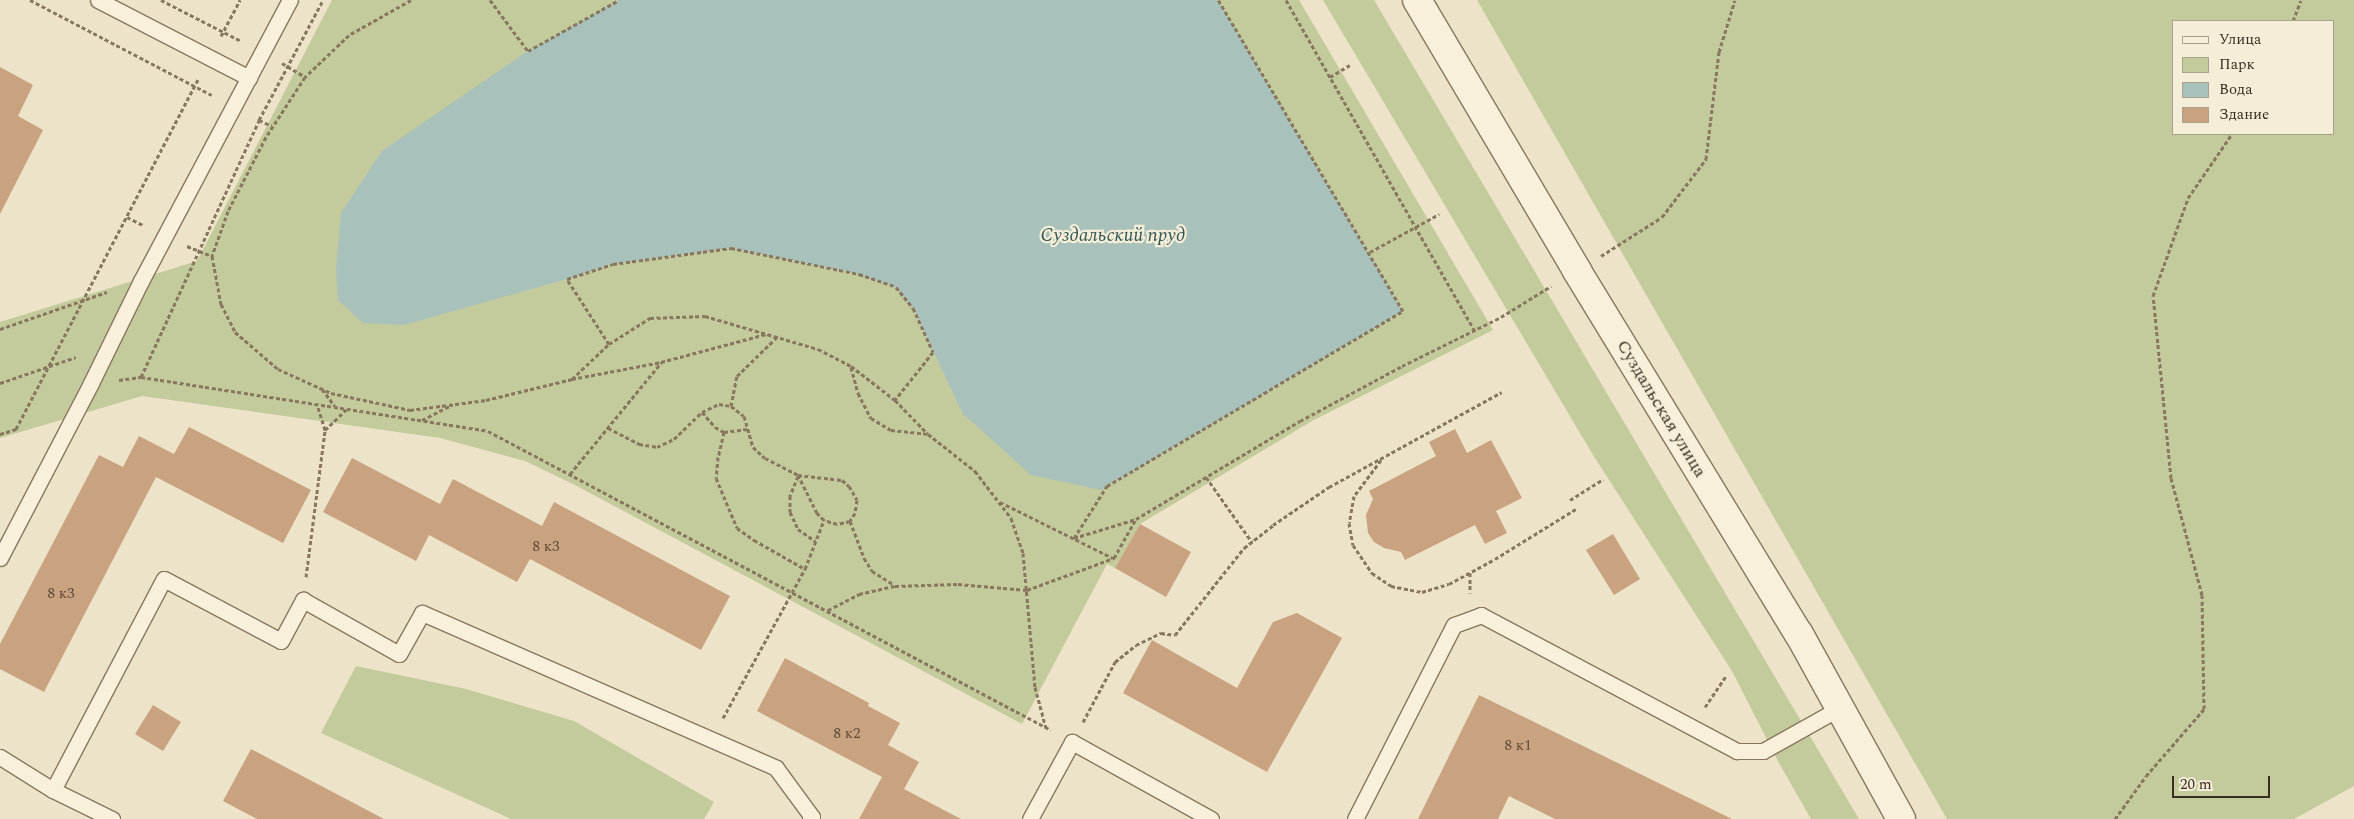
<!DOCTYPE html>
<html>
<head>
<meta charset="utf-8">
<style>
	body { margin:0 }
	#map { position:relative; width:2354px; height:819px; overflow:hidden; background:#ede3c8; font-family:Spectral,serif }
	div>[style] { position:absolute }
	.green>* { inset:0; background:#c3cb9c }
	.water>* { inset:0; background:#a9c1bb }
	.building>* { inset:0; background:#c9a280 }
	.path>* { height:3px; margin-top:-1.5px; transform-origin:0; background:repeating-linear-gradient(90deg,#88765e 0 4px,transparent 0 6.5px) }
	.roads { filter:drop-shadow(1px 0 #88765e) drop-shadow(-1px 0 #88765e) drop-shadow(0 1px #88765e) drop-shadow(0 -1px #88765e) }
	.lane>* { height:15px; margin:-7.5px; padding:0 7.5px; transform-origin:7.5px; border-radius:7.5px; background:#f8f0db }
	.secondary>* { height:28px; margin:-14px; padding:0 14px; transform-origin:14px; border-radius:14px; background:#f8f0db }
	span { translate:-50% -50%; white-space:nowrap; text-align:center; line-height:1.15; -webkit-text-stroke:4.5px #f4edd7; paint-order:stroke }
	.number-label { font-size:15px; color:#5d4b39 }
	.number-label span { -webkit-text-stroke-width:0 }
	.street-label { font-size:18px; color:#392e21 }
	.water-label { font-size:19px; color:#315857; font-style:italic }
	.legend { position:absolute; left:2172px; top:20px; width:162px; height:115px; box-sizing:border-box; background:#f4edd7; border:1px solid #a9a18e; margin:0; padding:6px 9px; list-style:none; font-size:15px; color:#392e21 }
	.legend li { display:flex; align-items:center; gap:10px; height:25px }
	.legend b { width:25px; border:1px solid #a9a18e }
	.scale { position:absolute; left:2172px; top:776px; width:98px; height:22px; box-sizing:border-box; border:2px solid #392e21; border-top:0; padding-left:6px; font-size:15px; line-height:18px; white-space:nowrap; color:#392e21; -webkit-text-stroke:4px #f4edd7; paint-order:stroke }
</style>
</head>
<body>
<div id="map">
	<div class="green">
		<i style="clip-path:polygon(332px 0,1299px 0,1493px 330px,1312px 421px,1140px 524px,1115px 568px,1107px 564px,1022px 724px,573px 484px,525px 461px,440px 438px,142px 396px,0 438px,0 322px,197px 261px)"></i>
		<i style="clip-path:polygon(1323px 0,1374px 0,1859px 819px,1811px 819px,1780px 765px,1732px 671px,1593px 455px)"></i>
		<i style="clip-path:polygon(evenodd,1477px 0,2354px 0,2354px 786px,2294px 819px,1947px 819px,1477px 0,2173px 21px,2333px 21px,2333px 134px,2173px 134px,2173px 21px)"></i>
		<i style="clip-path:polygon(356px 666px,466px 689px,574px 721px,714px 802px,704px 819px,511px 819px,321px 733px)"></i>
	</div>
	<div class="water">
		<i style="clip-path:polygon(619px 0,1218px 0,1403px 311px,1101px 490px,1031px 475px,963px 414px,913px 308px,896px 288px,859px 274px,730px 248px,613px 264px,567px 279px,404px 325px,363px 323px,338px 300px,336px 269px,341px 213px,382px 151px,528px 51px)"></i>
	</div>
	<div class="building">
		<i style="clip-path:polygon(0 67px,33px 85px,18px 116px,43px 130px,0 214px)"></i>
		<i style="clip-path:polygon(189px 427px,311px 490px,283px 543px,156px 477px,44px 692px,0 669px,0 644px,99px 455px,123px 467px,139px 436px,174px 454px)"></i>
		<i style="clip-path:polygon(1455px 429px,1467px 453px,1491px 440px,1522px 498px,1496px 511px,1507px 533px,1485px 544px,1475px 525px,1405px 560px,1401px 552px,1384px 548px,1374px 542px,1368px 533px,1366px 515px,1373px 499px,1369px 491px,1436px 456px,1429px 442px)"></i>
		<i style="clip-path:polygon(352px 458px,440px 504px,453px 479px,542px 526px,554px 502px,730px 596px,701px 650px,530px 559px,517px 582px,429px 535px,416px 561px,323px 512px)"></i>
		<i style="clip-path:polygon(1140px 524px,1191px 552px,1166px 597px,1115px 568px)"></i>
		<i style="clip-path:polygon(1613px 534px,1640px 579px,1614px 595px,1586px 550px)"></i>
		<i style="clip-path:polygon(1297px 613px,1342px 638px,1267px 772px,1123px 693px,1152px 640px,1237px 688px,1273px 622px)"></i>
		<i style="clip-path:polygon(785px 658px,869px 703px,868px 706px,900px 723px,888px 745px,919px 762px,904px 789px,961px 819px,859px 819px,882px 777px,757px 711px)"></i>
		<i style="clip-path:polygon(1479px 695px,1732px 819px,1555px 819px,1509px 796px,1498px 819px,1418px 819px)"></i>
		<i style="clip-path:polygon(153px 705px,181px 722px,163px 751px,135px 734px)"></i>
		<i style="clip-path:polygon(251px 749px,384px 819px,257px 819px,223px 801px)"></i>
	</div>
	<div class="path">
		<i style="left:30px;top:0;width:205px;rotate:27.6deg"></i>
		<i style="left:161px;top:0;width:90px;rotate:27.1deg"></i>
		<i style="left:411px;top:0;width:71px;rotate:150.6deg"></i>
		<i style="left:349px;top:35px;width:61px;rotate:136.3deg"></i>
		<i style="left:305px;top:77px;width:72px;rotate:123deg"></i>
		<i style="left:266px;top:137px;width:83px;rotate:117.2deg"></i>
		<i style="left:228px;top:211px;width:48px;rotate:109.6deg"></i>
		<i style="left:212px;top:256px;width:49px;rotate:79.4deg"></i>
		<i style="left:221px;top:304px;width:31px;rotate:63deg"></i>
		<i style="left:235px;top:332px;width:57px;rotate:40.7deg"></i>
		<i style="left:278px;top:369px;width:58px;rotate:24.4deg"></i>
		<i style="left:331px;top:393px;width:81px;rotate:12.1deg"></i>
		<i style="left:410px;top:410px;width:77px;rotate:-7.5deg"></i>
		<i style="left:486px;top:400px;width:89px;rotate:-13.7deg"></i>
		<i style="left:572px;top:379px;width:51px;rotate:-43.4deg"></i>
		<i style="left:609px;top:344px;width:49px;rotate:-32.4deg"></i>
		<i style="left:650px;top:318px;width:55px;rotate:-2.1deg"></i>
		<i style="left:705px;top:316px;width:118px;rotate:16.3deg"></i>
		<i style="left:818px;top:349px;width:37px;rotate:27deg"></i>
		<i style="left:851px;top:366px;width:56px;rotate:37.7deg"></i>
		<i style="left:895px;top:400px;width:47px;rotate:45.9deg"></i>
		<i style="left:928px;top:434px;width:60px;rotate:38.2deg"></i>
		<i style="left:975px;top:471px;width:59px;rotate:52.5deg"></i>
		<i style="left:1011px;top:518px;width:37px;rotate:71deg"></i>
		<i style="left:1023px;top:553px;width:135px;rotate:84.9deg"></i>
		<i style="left:1035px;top:687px;width:42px;rotate:75deg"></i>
		<i style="left:490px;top:0;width:64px;rotate:53.3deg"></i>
		<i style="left:528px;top:51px;width:104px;rotate:-29.3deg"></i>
		<i style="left:1286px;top:0;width:380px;rotate:60.3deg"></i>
		<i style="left:2293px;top:21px;width:22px;rotate:-69deg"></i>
		<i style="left:221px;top:36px;width:41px;rotate:-62.2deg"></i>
		<i style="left:282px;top:63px;width:27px;rotate:31deg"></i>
		<i style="left:1330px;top:77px;width:23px;rotate:-31deg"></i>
		<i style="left:259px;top:120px;width:14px;rotate:25deg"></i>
		<i style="left:127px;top:217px;width:18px;rotate:27deg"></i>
		<i style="left:187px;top:246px;width:27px;rotate:22deg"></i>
		<i style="left:1370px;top:252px;width:79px;rotate:-28.8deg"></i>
		<i style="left:1601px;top:256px;width:72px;rotate:-32.6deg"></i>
		<i style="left:1662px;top:217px;width:73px;rotate:-52.8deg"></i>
		<i style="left:1706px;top:159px;width:108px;rotate:-83.1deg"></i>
		<i style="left:1719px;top:52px;width:54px;rotate:-72.9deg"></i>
		<i style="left:0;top:329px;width:113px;rotate:-19.1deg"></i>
		<i style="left:609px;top:344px;width:77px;rotate:-122.9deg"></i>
		<i style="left:567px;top:279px;width:48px;rotate:-18.1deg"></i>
		<i style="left:613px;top:264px;width:119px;rotate:-7.7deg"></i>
		<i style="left:731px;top:248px;width:131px;rotate:11.5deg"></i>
		<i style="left:859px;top:274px;width:39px;rotate:19deg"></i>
		<i style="left:896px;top:287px;width:27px;rotate:51deg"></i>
		<i style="left:913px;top:308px;width:48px;rotate:65.6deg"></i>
		<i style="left:933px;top:352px;width:61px;rotate:128.4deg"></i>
		<i style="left:851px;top:367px;width:27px;rotate:75deg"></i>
		<i style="left:858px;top:393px;width:28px;rotate:63deg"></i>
		<i style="left:871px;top:418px;width:23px;rotate:31deg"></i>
		<i style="left:891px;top:430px;width:37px;rotate:6deg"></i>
		<i style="left:141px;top:377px;width:283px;rotate:-65.3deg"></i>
		<i style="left:259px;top:120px;width:136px;rotate:-61.9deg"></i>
		<i style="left:572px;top:379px;width:91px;rotate:-10.8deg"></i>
		<i style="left:661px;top:362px;width:109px;rotate:-14.9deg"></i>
		<i style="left:119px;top:380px;width:22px;rotate:-8deg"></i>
		<i style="left:141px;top:377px;width:351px;rotate:8.8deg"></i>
		<i style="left:488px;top:431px;width:637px;rotate:27.97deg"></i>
		<i style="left:0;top:383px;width:80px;rotate:-18.9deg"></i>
		<i style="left:322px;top:389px;width:21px;rotate:53deg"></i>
		<i style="left:731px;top:406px;width:31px;rotate:-79deg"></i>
		<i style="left:737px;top:376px;width:56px;rotate:-44.3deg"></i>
		<i style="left:702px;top:412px;width:20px;rotate:49deg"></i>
		<i style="left:715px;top:427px;width:10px;rotate:29deg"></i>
		<i style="left:724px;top:432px;width:24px;rotate:-7deg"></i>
		<i style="left:422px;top:420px;width:34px;rotate:-27deg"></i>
		<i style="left:608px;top:428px;width:35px;rotate:27deg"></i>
		<i style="left:639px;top:444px;width:18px;rotate:9deg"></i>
		<i style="left:657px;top:447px;width:19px;rotate:-25deg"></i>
		<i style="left:674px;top:439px;width:39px;rotate:-44deg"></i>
		<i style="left:702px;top:412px;width:19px;rotate:-25deg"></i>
		<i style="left:719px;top:404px;width:12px;rotate:9deg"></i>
		<i style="left:731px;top:406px;width:16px;rotate:38deg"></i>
		<i style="left:744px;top:416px;width:32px;rotate:74deg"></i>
		<i style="left:753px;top:447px;width:16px;rotate:43deg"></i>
		<i style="left:765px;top:458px;width:37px;rotate:27deg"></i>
		<i style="left:798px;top:475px;width:44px;rotate:6.5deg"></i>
		<i style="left:842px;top:480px;width:9px;rotate:41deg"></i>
		<i style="left:849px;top:486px;width:16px;rotate:60deg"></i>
		<i style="left:857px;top:500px;width:13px;rotate:99deg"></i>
		<i style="left:855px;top:513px;width:9px;rotate:122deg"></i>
		<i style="left:850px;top:521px;width:13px;rotate:167deg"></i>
		<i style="left:837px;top:524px;width:14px;rotate:-163deg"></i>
		<i style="left:824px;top:520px;width:10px;rotate:-135deg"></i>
		<i style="left:817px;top:513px;width:42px;rotate:-116.6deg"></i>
		<i style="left:325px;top:430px;width:30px;rotate:-44deg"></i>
		<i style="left:724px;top:432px;width:26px;rotate:103deg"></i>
		<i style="left:718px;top:457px;width:21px;rotate:95deg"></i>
		<i style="left:716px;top:478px;width:54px;rotate:67.2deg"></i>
		<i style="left:737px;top:528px;width:21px;rotate:35deg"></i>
		<i style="left:754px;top:540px;width:59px;rotate:29.6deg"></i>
		<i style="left:0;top:434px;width:17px;rotate:-17deg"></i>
		<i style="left:16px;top:429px;width:394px;rotate:-62.5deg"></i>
		<i style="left:1381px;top:460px;width:45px;rotate:126.9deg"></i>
		<i style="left:1354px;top:496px;width:27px;rotate:100deg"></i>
		<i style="left:1349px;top:523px;width:22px;rotate:80deg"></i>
		<i style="left:1353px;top:545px;width:34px;rotate:56deg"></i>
		<i style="left:1372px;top:573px;width:23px;rotate:34deg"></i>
		<i style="left:1391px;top:586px;width:32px;rotate:11deg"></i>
		<i style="left:1422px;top:592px;width:28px;rotate:-17deg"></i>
		<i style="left:1449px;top:584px;width:52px;rotate:-28.5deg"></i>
		<i style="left:1495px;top:559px;width:95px;rotate:-31.7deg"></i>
		<i style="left:570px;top:474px;width:144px;rotate:-50.7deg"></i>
		<i style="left:798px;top:476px;width:22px;rotate:112deg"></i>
		<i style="left:790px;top:496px;width:16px;rotate:90deg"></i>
		<i style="left:790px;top:512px;width:19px;rotate:65deg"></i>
		<i style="left:798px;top:529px;width:21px;rotate:35deg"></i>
		<i style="left:1206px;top:477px;width:80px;rotate:54.7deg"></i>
		<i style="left:1570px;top:500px;width:39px;rotate:-32deg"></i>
		<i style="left:1000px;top:502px;width:126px;rotate:26.4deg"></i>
		<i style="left:850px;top:521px;width:40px;rotate:69deg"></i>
		<i style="left:864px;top:558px;width:15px;rotate:58deg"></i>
		<i style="left:872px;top:571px;width:26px;rotate:32deg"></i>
		<i style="left:1074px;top:538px;width:65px;rotate:-17deg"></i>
		<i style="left:1136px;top:519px;width:191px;rotate:-30.9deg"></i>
		<i style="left:1300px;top:421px;width:116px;rotate:-28.3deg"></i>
		<i style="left:1402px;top:366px;width:110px;rotate:-26.3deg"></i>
		<i style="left:1501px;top:317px;width:59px;rotate:-31.8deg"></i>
		<i style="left:1074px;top:538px;width:62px;rotate:-57.6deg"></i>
		<i style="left:1107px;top:486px;width:344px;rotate:-30.6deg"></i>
		<i style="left:1403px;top:311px;width:362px;rotate:-120.7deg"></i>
		<i style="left:1470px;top:573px;width:20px;rotate:90deg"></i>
		<i style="left:306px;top:577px;width:148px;rotate:-82.6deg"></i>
		<i style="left:325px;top:430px;width:27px;rotate:-107deg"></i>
		<i style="left:828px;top:610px;width:35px;rotate:-27deg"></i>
		<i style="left:859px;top:594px;width:37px;rotate:-13deg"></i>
		<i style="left:895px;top:586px;width:63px;rotate:-1.8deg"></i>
		<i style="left:958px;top:584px;width:69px;rotate:5deg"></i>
		<i style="left:1027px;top:590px;width:93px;rotate:-20.2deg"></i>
		<i style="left:1114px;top:558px;width:45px;rotate:-60.6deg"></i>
		<i style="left:1705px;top:707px;width:37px;rotate:-56deg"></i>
		<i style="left:723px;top:718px;width:170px;rotate:-61.2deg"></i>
		<i style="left:805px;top:569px;width:53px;rotate:-68.8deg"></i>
		<i style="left:1083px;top:722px;width:68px;rotate:-61.9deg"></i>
		<i style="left:1115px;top:662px;width:27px;rotate:-39deg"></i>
		<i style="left:1136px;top:645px;width:28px;rotate:-26deg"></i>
		<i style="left:1161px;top:633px;width:14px;rotate:8deg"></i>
		<i style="left:1175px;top:635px;width:111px;rotate:-51.6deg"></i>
		<i style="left:1244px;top:548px;width:37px;rotate:-38deg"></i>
		<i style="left:1273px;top:525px;width:68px;rotate:-34.2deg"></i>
		<i style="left:1329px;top:487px;width:197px;rotate:-28.8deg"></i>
		<i style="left:2115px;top:819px;width:53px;rotate:-54.2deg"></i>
		<i style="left:2146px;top:776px;width:89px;rotate:-49.1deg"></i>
		<i style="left:2204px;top:709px;width:114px;rotate:-91deg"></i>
		<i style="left:2202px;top:595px;width:121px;rotate:-104.8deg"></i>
		<i style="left:2171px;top:478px;width:183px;rotate:-95.6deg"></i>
		<i style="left:2153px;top:296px;width:104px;rotate:-70.3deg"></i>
		<i style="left:2188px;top:198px;width:78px;rotate:-55.5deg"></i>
	</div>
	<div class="roads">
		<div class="lane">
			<i style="left:98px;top:0;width:170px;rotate:27.3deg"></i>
			<i style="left:0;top:558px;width:197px;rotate:-62.5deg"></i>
			<i style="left:91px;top:383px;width:114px;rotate:-63.9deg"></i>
			<i style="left:141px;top:281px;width:318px;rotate:-62.1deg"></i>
			<i style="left:0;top:757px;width:62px;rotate:31.9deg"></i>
			<i style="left:53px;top:790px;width:66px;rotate:26.2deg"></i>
			<i style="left:53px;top:790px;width:238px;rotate:-62.3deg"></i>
			<i style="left:164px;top:579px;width:132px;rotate:27.9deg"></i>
			<i style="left:281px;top:641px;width:47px;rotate:-61.8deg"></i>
			<i style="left:303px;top:600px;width:110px;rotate:29.4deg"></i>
			<i style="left:399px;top:654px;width:47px;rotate:-60.7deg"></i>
			<i style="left:422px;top:613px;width:386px;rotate:23.6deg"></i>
			<i style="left:776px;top:768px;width:61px;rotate:53.7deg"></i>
			<i style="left:812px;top:817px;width:3px;rotate:135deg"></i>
			<i style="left:1030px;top:819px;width:88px;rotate:-61.4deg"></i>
			<i style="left:1072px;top:742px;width:159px;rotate:29deg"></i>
			<i style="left:1355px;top:819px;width:218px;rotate:-63deg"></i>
			<i style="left:1454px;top:625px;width:29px;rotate:-20deg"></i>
			<i style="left:1481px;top:615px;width:290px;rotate:28deg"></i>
			<i style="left:1737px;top:751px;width:26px"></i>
			<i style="left:1763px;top:751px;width:88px;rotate:-29.2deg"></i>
		</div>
		<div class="secondary">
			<i style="left:1417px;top:0;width:315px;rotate:59.4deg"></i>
			<i style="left:1577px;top:271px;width:426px;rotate:58.6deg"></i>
			<i style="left:1799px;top:634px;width:211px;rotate:61.1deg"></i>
		</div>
	</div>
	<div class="number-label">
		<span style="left:546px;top:547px">8 к3</span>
		<span style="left:61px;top:594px">8 к3</span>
		<span style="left:847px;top:734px">8 к2</span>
		<span style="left:1518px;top:746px">8 к1</span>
	</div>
	<div class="street-label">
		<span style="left:1661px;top:409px;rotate:59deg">Суздальская улица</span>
	</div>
	<div class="water-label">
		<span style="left:1113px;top:236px">Суздальский пруд</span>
	</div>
	<ul class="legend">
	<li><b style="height:6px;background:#f8f0db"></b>Улица</li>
	<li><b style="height:14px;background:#c3cb9c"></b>Парк</li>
	<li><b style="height:14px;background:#a9c1bb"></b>Вода</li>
	<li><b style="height:14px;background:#c9a280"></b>Здание</li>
	</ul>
	<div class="scale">20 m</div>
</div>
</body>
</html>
